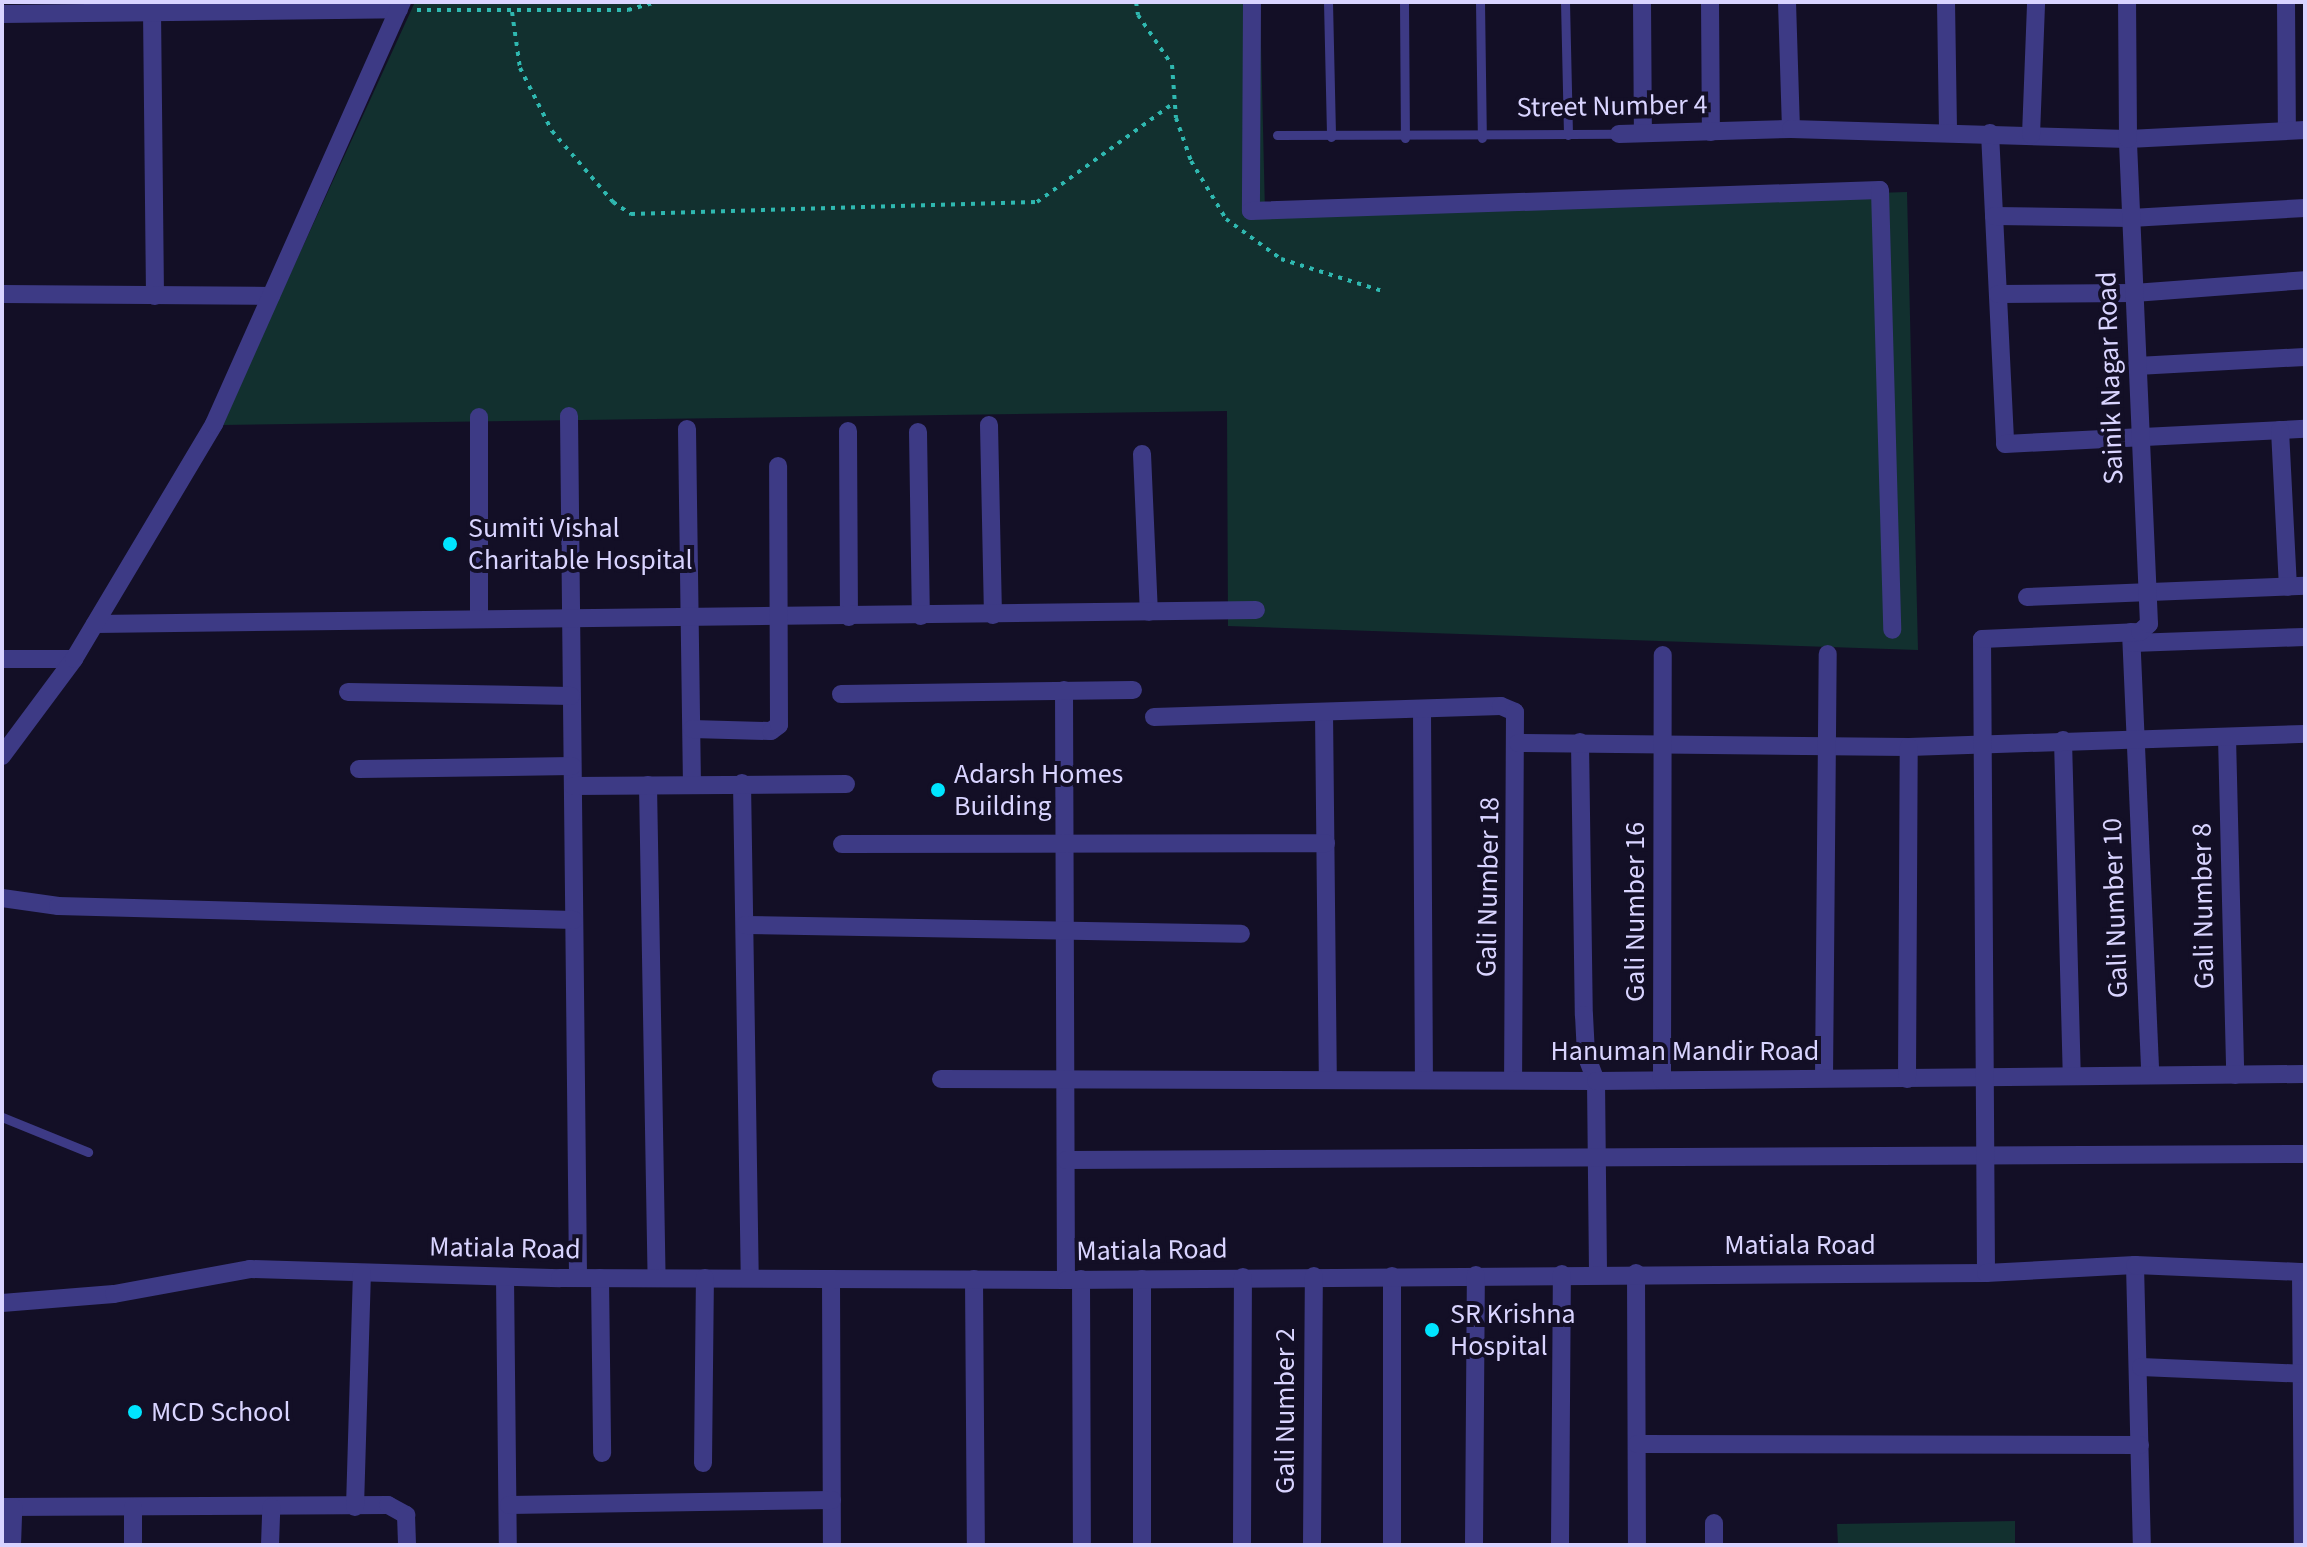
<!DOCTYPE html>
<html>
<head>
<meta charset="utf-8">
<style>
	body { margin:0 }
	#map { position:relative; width:2307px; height:1547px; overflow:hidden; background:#130f26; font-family:"Source Sans 3",sans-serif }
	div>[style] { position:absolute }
	.green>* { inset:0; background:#12302f }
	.path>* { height:4px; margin-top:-2px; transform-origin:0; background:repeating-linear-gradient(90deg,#2fb8b0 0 4px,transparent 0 10px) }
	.service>* { height:9px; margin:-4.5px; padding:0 4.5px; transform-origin:4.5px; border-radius:4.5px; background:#3d3a85 }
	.minor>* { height:18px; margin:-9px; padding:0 9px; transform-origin:9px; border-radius:9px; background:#3d3a85 }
	.dots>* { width:22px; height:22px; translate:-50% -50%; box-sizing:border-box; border:4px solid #130f26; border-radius:50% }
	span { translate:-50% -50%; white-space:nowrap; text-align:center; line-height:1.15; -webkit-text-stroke:8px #130f26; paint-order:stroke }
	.street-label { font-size:28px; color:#d9d4ff }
	.poi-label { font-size:28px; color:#d9d4ff }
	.left { translate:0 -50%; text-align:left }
	.frame { position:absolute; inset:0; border:4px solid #d9d4ff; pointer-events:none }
</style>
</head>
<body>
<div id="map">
	<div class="green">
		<i style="clip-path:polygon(415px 2px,1260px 2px,1265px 212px,1907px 192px,1918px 650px,1228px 626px,1227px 411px,221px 425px)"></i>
		<i style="clip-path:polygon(2015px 1521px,2015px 1545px,1838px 1545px,1837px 1524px)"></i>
	</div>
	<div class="path">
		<i style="left:1136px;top:2px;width:13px;rotate:81deg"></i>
		<i style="left:1138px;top:15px;width:60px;rotate:55.8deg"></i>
		<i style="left:1172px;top:65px;width:53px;rotate:85.7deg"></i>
		<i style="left:1176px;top:118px;width:46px;rotate:70.8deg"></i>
		<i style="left:1191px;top:161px;width:68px;rotate:58.9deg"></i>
		<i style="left:1226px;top:219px;width:68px;rotate:36deg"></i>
		<i style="left:1281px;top:259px;width:109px;rotate:17.6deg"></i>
		<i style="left:417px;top:10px;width:211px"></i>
		<i style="left:628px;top:10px;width:29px;rotate:-16deg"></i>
		<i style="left:512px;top:12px;width:57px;rotate:81.9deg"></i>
		<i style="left:520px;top:68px;width:71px;rotate:63.1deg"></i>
		<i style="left:552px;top:131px;width:94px;rotate:49.3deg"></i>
		<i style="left:613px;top:202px;width:22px;rotate:34deg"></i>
		<i style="left:631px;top:214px;width:406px;rotate:-1.7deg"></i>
		<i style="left:1037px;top:202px;width:169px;rotate:-35.9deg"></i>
	</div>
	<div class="service">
		<i style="left:1328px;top:2px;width:135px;rotate:88.7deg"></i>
		<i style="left:1404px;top:2px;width:136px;rotate:89.6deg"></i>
		<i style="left:1480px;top:2px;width:136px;rotate:89.2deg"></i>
		<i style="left:1565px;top:2px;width:133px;rotate:88.7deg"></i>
		<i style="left:1277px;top:135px;width:342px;rotate:-0.2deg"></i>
		<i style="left:2px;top:1117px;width:93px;rotate:22.1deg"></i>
	</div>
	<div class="minor">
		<i style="left:1252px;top:2px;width:209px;rotate:90.3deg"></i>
		<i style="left:1251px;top:211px;width:629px;rotate:-1.91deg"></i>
		<i style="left:1880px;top:190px;width:440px;rotate:88.4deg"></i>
		<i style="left:1642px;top:2px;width:131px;rotate:89.6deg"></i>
		<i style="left:1710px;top:2px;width:130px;rotate:89.6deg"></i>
		<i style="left:1787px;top:2px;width:127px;rotate:88.2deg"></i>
		<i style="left:1946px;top:2px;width:129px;rotate:89.1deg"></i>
		<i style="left:2286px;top:2px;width:128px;rotate:89.6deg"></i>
		<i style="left:152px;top:10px;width:286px;rotate:89.4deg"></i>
		<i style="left:2px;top:14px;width:397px;rotate:-0.7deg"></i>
		<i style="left:1990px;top:133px;width:311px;rotate:87.2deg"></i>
		<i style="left:2005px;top:444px;width:300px;rotate:-2.9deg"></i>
		<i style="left:1619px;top:134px;width:172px;rotate:-1.7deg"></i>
		<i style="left:1791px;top:129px;width:337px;rotate:1.7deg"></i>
		<i style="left:2128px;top:139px;width:177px;rotate:-2.9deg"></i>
		<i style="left:2031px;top:135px;width:133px;rotate:-87.8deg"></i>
		<i style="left:1994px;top:216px;width:137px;rotate:0.8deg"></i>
		<i style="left:2131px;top:218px;width:174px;rotate:-3.3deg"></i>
		<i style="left:2px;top:294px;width:269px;rotate:0.4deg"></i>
		<i style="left:1998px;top:294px;width:136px;rotate:-0.4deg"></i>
		<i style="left:2134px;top:293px;width:171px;rotate:-4.3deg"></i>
		<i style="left:2137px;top:366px;width:168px;rotate:-3.1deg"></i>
		<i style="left:569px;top:416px;width:862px;rotate:89.4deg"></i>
		<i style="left:479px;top:417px;width:202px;rotate:90deg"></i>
		<i style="left:989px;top:425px;width:190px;rotate:88.8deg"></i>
		<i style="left:687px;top:429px;width:355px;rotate:89.2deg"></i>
		<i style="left:2280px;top:430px;width:157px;rotate:87.1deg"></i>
		<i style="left:848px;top:431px;width:186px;rotate:89.7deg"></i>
		<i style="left:918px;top:432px;width:184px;rotate:89.1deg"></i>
		<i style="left:1142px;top:454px;width:158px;rotate:87.5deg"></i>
		<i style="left:2027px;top:597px;width:278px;rotate:-2.3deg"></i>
		<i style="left:95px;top:624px;width:1161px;rotate:-0.69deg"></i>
		<i style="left:2131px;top:632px;width:443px;rotate:87.5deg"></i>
		<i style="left:2132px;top:643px;width:173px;rotate:-2deg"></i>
		<i style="left:2px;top:659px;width:72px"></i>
		<i style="left:1064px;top:690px;width:590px;rotate:89.81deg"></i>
		<i style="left:348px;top:692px;width:223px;rotate:1deg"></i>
		<i style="left:841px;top:694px;width:292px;rotate:-0.8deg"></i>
		<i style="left:1422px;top:710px;width:369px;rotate:89.7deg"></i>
		<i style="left:1324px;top:712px;width:366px;rotate:89.4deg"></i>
		<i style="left:1154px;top:717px;width:347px;rotate:-1.8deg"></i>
		<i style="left:1501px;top:706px;width:15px;rotate:23deg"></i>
		<i style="left:1515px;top:712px;width:368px;rotate:90.3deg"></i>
		<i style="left:692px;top:729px;width:79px;rotate:1.5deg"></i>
		<i style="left:771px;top:731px;width:10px;rotate:-37deg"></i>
		<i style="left:779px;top:725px;width:259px;rotate:-90.2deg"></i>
		<i style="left:2227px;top:737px;width:338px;rotate:88.6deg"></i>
		<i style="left:2063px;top:740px;width:336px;rotate:88.5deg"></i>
		<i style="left:1580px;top:742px;width:273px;rotate:89.2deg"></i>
		<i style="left:1584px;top:1015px;width:40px;rotate:87.1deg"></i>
		<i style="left:1586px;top:1055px;width:28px;rotate:69deg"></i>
		<i style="left:1596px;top:1081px;width:192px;rotate:89.4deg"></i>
		<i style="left:1518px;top:743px;width:391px;rotate:0.6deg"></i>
		<i style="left:1909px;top:747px;width:396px;rotate:-1.9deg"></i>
		<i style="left:2px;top:756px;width:121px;rotate:-53.4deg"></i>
		<i style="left:74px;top:659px;width:274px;rotate:-59.2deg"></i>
		<i style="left:214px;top:424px;width:462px;rotate:-66deg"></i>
		<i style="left:359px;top:769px;width:213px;rotate:-0.8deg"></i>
		<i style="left:742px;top:783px;width:495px;rotate:89.1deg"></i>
		<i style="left:648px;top:785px;width:493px;rotate:89deg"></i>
		<i style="left:573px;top:786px;width:273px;rotate:-0.4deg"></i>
		<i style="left:842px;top:844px;width:484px;rotate:-0.1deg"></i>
		<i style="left:2px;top:898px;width:57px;rotate:8.1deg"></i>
		<i style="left:58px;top:906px;width:516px;rotate:1.55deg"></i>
		<i style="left:745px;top:925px;width:496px;rotate:1deg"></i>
		<i style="left:1824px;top:1078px;width:424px;rotate:-89.5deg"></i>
		<i style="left:941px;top:1079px;width:655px;rotate:0.17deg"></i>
		<i style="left:1596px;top:1081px;width:709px;rotate:-0.57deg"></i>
		<i style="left:1907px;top:1079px;width:332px;rotate:-89.7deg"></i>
		<i style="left:1662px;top:1080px;width:425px;rotate:-89.9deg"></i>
		<i style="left:1066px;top:1160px;width:1239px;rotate:-0.28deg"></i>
		<i style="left:2135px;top:1265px;width:280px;rotate:88.6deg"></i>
		<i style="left:2301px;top:1272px;width:273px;rotate:89.6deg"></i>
		<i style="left:1636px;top:1273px;width:272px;rotate:89.8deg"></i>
		<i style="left:1986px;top:1273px;width:634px;rotate:-90.36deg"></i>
		<i style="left:1982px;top:639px;width:158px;rotate:-2.5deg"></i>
		<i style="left:2140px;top:632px;width:12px;rotate:-42deg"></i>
		<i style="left:2149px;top:624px;width:485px;rotate:-92.5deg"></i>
		<i style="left:2128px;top:139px;width:137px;rotate:-90.4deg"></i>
		<i style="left:1392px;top:1276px;width:269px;rotate:90deg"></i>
		<i style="left:505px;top:1277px;width:268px;rotate:89.4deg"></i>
		<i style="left:600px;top:1278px;width:175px;rotate:89.3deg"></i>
		<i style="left:831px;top:1279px;width:266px;rotate:89.8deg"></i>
		<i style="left:974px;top:1279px;width:266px;rotate:89.6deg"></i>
		<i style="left:1081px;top:1279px;width:266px;rotate:89.8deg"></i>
		<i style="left:1142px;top:1279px;width:266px;rotate:90deg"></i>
		<i style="left:2px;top:1303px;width:112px;rotate:-4.6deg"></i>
		<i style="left:114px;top:1294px;width:138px;rotate:-10.4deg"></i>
		<i style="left:250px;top:1269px;width:310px;rotate:1.7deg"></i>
		<i style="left:560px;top:1278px;width:506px;rotate:0.23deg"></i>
		<i style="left:1066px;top:1280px;width:920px;rotate:-0.44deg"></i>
		<i style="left:1986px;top:1273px;width:149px;rotate:-3.1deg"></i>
		<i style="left:2135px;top:1265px;width:170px;rotate:2.4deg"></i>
		<i style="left:2141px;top:1367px;width:164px;rotate:2.4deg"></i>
		<i style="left:1637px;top:1444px;width:503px;rotate:0.11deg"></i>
		<i style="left:703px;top:1463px;width:185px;rotate:-89.4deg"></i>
		<i style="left:509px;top:1505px;width:323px;rotate:-0.9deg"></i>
		<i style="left:2px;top:1507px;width:386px;rotate:-0.3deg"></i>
		<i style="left:388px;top:1505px;width:21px;rotate:29deg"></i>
		<i style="left:406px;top:1515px;width:30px;rotate:88deg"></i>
		<i style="left:355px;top:1507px;width:234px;rotate:-88.3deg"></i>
		<i style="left:1714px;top:1523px;width:22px;rotate:90deg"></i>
		<i style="left:12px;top:1545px;width:38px;rotate:-88deg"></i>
		<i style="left:133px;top:1545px;width:38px;rotate:-90deg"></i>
		<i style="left:270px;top:1545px;width:38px;rotate:-88deg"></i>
		<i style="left:1242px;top:1545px;width:268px;rotate:-89.8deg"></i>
		<i style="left:1312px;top:1545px;width:269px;rotate:-89.6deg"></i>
		<i style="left:1474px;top:1545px;width:270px;rotate:-89.6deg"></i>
		<i style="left:1560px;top:1545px;width:271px;rotate:-89.6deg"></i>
	</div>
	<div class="dots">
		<i style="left:450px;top:544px;background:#00e5ff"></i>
		<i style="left:938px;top:790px;background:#00e5ff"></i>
		<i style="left:1432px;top:1330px;background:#00e5ff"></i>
		<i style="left:135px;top:1412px;background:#00e5ff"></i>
	</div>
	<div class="street-label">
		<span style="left:1612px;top:106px;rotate:-1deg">Street Number 4</span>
		<span style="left:2110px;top:378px;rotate:-92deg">Sainik Nagar Road</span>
		<span style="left:1488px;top:887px;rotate:-89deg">Gali Number 18</span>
		<span style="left:2203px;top:906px;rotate:-91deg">Gali Number 8</span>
		<span style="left:2115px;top:908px;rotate:-92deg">Gali Number 10</span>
		<span style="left:1635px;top:912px;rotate:-90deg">Gali Number 16</span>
		<span style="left:1685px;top:1051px">Hanuman Mandir Road</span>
		<span style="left:1800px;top:1245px">Matiala Road</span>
		<span style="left:505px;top:1248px;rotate:1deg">Matiala Road</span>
		<span style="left:1152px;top:1250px;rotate:-1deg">Matiala Road</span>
		<span style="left:1285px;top:1411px;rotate:-90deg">Gali Number 2</span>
	</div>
	<div class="poi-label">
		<span class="left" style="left:468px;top:544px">Sumiti Vishal<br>Charitable Hospital</span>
		<span class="left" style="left:954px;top:790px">Adarsh Homes<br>Building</span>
		<span class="left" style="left:1450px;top:1330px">SR Krishna<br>Hospital</span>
		<span class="left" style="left:151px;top:1412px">MCD School</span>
	</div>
	<div class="frame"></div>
</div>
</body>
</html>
